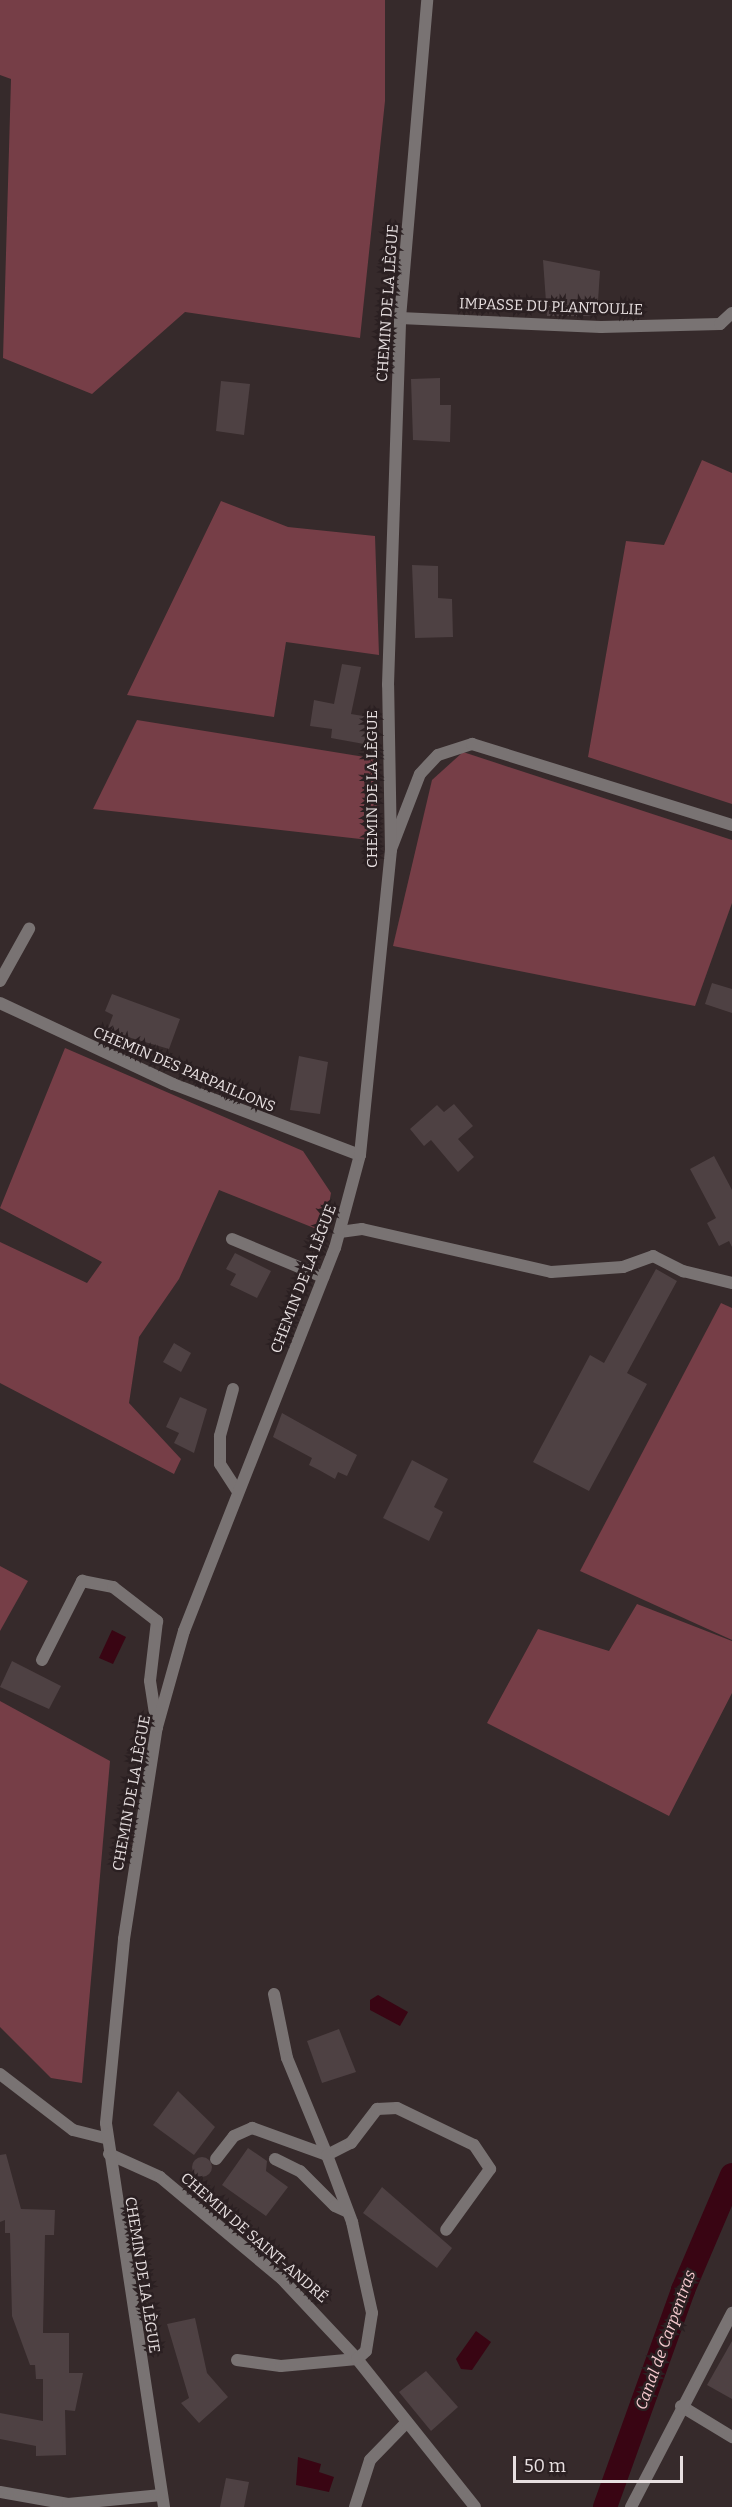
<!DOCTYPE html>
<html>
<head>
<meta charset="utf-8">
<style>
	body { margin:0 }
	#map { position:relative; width:732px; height:2507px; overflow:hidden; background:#362a2b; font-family:Bitter,serif }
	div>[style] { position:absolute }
	.green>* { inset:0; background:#763e47 }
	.water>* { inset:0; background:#390513 }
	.canal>* { height:24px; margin:-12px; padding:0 12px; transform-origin:12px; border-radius:12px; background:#390513 }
	.building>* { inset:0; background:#4e4143 }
	.round { border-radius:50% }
	.lane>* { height:12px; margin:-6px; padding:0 6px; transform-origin:6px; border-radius:6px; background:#797373 }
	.street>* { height:12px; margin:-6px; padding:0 6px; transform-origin:6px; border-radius:6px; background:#797373 }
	span { translate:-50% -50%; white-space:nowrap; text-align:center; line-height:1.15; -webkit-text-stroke:5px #2b2022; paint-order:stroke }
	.street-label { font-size:15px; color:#e8e0e1 }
	.water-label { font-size:16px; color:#f8cbd0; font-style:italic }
	.scale { position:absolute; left:513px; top:2456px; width:170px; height:27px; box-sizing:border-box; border:3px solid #e8e0e1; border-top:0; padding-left:8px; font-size:18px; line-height:21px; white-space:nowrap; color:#e8e0e1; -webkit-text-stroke:4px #2b2022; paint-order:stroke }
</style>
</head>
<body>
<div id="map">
	<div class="green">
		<i style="clip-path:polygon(0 0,385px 0,385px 101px,360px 338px,185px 312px,92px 394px,3px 358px,11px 79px,0 75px)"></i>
		<i style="clip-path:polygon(702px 460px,732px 473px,732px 804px,588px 757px,626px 541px,664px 545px)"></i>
		<i style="clip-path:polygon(221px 501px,288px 527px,375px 536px,379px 655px,286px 642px,274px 717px,127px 695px)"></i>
		<i style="clip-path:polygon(137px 720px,377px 759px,378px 841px,93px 809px)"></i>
		<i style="clip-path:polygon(463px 752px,732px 840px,732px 903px,695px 1006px,393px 946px,432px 780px)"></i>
		<i style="clip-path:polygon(65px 1048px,303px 1151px,331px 1193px,324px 1232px,219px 1190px,179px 1279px,139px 1337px,129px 1403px,181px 1459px,174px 1474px,0 1383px,0 1242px,87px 1283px,102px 1262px,0 1208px)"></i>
		<i style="clip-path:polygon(721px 1303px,732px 1308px,732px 1640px,580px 1571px)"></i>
		<i style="clip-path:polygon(0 1566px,28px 1581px,0 1631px)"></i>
		<i style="clip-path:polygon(637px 1604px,732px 1641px,732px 1693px,669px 1816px,487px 1723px,538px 1629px,609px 1651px)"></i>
		<i style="clip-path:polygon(0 1701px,110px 1761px,82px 2083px,51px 2078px,0 2027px)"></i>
	</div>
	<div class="water">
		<i style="clip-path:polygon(112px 1630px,126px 1637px,113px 1664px,99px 1658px)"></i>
		<i style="clip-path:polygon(378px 1995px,408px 2012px,400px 2026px,370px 2010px,370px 2000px)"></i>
		<i style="clip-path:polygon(476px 2331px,491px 2342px,472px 2370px,461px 2369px,456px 2359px)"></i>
		<i style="clip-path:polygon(298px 2457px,321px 2464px,319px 2472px,334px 2477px,329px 2492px,296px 2485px)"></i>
	</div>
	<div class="canal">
		<i style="left:605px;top:2507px;width:231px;rotate:-70.2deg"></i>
		<i style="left:683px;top:2290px;width:125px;rotate:-66.9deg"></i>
	</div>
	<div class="building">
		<i style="clip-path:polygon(543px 260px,600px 271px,597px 316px,547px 316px)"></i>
		<i style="clip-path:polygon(440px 378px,440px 405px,451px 405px,450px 442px,413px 440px,411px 379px)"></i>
		<i style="clip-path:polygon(221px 381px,250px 384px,244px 435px,216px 431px)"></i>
		<i style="clip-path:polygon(412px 565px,438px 566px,438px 598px,452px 599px,453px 637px,415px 638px)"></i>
		<i style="clip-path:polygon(342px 664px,361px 667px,351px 714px,369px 717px,364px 744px,331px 738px,332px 729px,310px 726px,314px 700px,334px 704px)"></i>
		<i style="clip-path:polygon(712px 983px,732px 989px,732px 1013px,705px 1004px)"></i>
		<i style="clip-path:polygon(112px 994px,180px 1019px,169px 1049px,107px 1031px,113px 1015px,105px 1011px)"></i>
		<i style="clip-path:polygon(299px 1056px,328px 1062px,320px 1114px,290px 1110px)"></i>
		<i style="clip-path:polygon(454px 1104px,473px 1126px,458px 1139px,474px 1157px,458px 1172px,431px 1140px,424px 1146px,410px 1129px,437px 1105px,444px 1112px)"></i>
		<i style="clip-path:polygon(714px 1156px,732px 1190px,732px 1247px,729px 1241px,719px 1246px,707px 1223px,716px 1218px,690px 1169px)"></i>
		<i style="clip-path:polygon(235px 1253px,271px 1271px,257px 1298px,230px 1285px,236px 1274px,226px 1269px)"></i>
		<i style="clip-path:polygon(656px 1269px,677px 1281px,627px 1373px,647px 1384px,589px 1491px,533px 1462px,590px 1355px,604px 1363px)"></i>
		<i style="clip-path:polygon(174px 1343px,191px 1353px,181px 1372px,163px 1362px)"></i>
		<i style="clip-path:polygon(180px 1397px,207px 1409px,194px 1453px,174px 1443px,179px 1433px,166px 1427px)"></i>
		<i style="clip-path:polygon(282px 1413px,357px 1455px,347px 1476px,338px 1472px,335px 1479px,319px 1470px,309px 1465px,312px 1458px,273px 1437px)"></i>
		<i style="clip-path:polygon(412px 1460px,448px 1479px,434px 1507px,443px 1512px,429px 1541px,383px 1518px)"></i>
		<i style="clip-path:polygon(12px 1661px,61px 1686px,49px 1709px,0 1687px)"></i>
		<i style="clip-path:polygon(339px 2029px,356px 2072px,322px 2083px,307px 2041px)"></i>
		<i style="clip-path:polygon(178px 2091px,215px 2127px,194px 2155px,153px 2125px)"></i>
		<i style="clip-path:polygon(248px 2148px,267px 2161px,266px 2171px,288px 2187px,266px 2216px,222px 2185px)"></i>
		<i style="clip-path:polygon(6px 2154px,21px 2209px,55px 2210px,54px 2235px,45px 2235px,43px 2333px,69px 2333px,69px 2373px,83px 2373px,75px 2411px,65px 2410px,66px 2455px,36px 2456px,36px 2446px,0 2439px,0 2413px,43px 2421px,43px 2379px,36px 2379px,35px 2365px,30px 2365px,12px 2316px,10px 2233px,5px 2233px,5px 2220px,0 2222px,0 2155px)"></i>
		<i class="round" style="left:192px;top:2157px;width:20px;height:20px"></i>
		<i style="clip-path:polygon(382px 2187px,452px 2248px,437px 2268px,363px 2213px)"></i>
		<i style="clip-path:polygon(195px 2318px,207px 2373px,228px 2397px,199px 2423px,181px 2403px,189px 2398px,167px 2324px)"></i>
		<i style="clip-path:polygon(732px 2341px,732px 2399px,707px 2385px)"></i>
		<i style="clip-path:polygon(426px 2371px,458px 2407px,431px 2431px,399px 2392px)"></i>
		<i style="clip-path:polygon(226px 2478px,249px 2482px,244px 2507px,220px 2507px)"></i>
	</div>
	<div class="lane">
		<i style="left:391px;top:849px;width:80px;rotate:-68.9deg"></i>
		<i style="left:420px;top:774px;width:26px;rotate:-47deg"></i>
		<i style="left:438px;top:755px;width:36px;rotate:-18deg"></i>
		<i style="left:472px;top:744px;width:272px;rotate:17.3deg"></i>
		<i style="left:0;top:981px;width:60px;rotate:-60.9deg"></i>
		<i style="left:340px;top:1232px;width:22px;rotate:-8deg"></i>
		<i style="left:362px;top:1229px;width:194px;rotate:12.8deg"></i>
		<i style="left:551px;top:1272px;width:72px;rotate:-4deg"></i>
		<i style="left:623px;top:1267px;width:32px;rotate:-20deg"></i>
		<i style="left:653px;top:1256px;width:34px;rotate:27deg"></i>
		<i style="left:683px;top:1271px;width:50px;rotate:13.8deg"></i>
		<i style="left:232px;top:1239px;width:99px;rotate:22.7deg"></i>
		<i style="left:233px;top:1389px;width:49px;rotate:105.5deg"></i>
		<i style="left:220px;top:1436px;width:28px;rotate:90deg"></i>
		<i style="left:220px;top:1464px;width:30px;rotate:57deg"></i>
		<i style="left:42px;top:1660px;width:89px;rotate:-63.1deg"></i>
		<i style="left:82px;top:1581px;width:32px;rotate:11deg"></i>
		<i style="left:113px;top:1587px;width:56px;rotate:37.7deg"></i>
		<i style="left:157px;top:1621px;width:60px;rotate:96.7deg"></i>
		<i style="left:150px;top:1681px;width:47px;rotate:81.3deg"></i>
		<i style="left:274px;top:1994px;width:65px;rotate:78.5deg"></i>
		<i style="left:287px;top:2058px;width:105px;rotate:67.6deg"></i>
		<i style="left:216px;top:2159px;width:29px;rotate:-52deg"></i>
		<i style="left:234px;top:2136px;width:20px;rotate:-24deg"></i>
		<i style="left:252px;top:2128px;width:80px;rotate:19.8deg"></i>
		<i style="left:327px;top:2155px;width:27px;rotate:-27deg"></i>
		<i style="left:351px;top:2143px;width:43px;rotate:-52.6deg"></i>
		<i style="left:377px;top:2109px;width:20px;rotate:-3deg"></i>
		<i style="left:397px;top:2108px;width:85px;rotate:25.7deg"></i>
		<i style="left:474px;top:2145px;width:29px;rotate:56deg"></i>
		<i style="left:490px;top:2169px;width:75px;rotate:125.8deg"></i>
		<i style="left:275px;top:2159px;width:28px;rotate:26deg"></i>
		<i style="left:300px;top:2171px;width:49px;rotate:45deg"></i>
		<i style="left:335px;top:2206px;width:14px;rotate:25deg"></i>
		<i style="left:237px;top:2360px;width:44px;rotate:7.8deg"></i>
		<i style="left:281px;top:2366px;width:76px;rotate:-5.3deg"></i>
		<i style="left:681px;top:2406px;width:60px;rotate:31.3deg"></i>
		<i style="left:355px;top:2507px;width:49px;rotate:-72.3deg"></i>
		<i style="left:370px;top:2460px;width:53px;rotate:-45.8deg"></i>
		<i style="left:631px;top:2507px;width:219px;rotate:-62.5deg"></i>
	</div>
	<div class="street">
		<i style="left:400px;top:318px;width:201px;rotate:2.6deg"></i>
		<i style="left:601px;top:327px;width:119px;rotate:-1.4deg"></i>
		<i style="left:720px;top:324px;width:16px;rotate:-43deg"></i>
		<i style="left:0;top:1003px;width:191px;rotate:25.1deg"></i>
		<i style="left:173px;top:1084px;width:200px;rotate:20.8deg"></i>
		<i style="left:0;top:2074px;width:92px;rotate:37.5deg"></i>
		<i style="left:73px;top:2130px;width:36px;rotate:14deg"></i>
		<i style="left:109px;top:2154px;width:56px;rotate:24.3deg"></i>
		<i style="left:160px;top:2177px;width:159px;rotate:39.9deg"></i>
		<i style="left:282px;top:2279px;width:110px;rotate:46.8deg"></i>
		<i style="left:357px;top:2359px;width:189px;rotate:51.4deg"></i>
		<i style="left:327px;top:2155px;width:72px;rotate:69.5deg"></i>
		<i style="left:352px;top:2222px;width:93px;rotate:77.6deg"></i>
		<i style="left:372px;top:2313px;width:38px;rotate:99deg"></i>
		<i style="left:366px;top:2351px;width:12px;rotate:138deg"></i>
		<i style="left:0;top:2492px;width:69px;rotate:10deg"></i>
		<i style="left:68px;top:2504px;width:94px;rotate:-5.5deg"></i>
		<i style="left:164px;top:2507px;width:388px;rotate:-98.6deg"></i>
		<i style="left:106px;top:2123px;width:185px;rotate:-84.4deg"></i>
		<i style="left:124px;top:1939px;width:215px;rotate:-81.2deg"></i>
		<i style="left:157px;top:1727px;width:100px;rotate:-74.3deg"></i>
		<i style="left:184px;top:1631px;width:412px;rotate:-68.5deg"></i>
		<i style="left:335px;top:1248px;width:96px;rotate:-75deg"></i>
		<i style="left:360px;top:1155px;width:307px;rotate:-84.2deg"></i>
		<i style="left:391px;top:850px;width:165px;rotate:-91deg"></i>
		<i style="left:388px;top:685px;width:367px;rotate:-88.1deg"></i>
		<i style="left:400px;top:318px;width:319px;rotate:-85.1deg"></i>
	</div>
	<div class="street-label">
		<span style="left:388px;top:303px;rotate:-86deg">CHEMIN DE LA LÈGUE</span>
		<span style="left:551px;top:307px;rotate:2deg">IMPASSE DU PLANTOULIE</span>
		<span style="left:373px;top:789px;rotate:-90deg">CHEMIN DE LA LÈGUE</span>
		<span style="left:184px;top:1070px;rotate:23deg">CHEMIN DES PARPAILLONS</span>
		<span style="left:304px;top:1279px;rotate:-69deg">CHEMIN DE LA LÈGUE</span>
		<span style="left:132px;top:1793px;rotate:-80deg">CHEMIN DE LA LÈGUE</span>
		<span style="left:254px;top:2238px;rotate:41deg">CHEMIN DE SAINT-ANDRÉ</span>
		<span style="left:142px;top:2275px;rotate:81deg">CHEMIN DE LA LÈGUE</span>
	</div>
	<div class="water-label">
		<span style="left:666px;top:2340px;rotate:-70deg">Canal de Carpentras</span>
	</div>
	<div class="scale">50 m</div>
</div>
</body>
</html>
